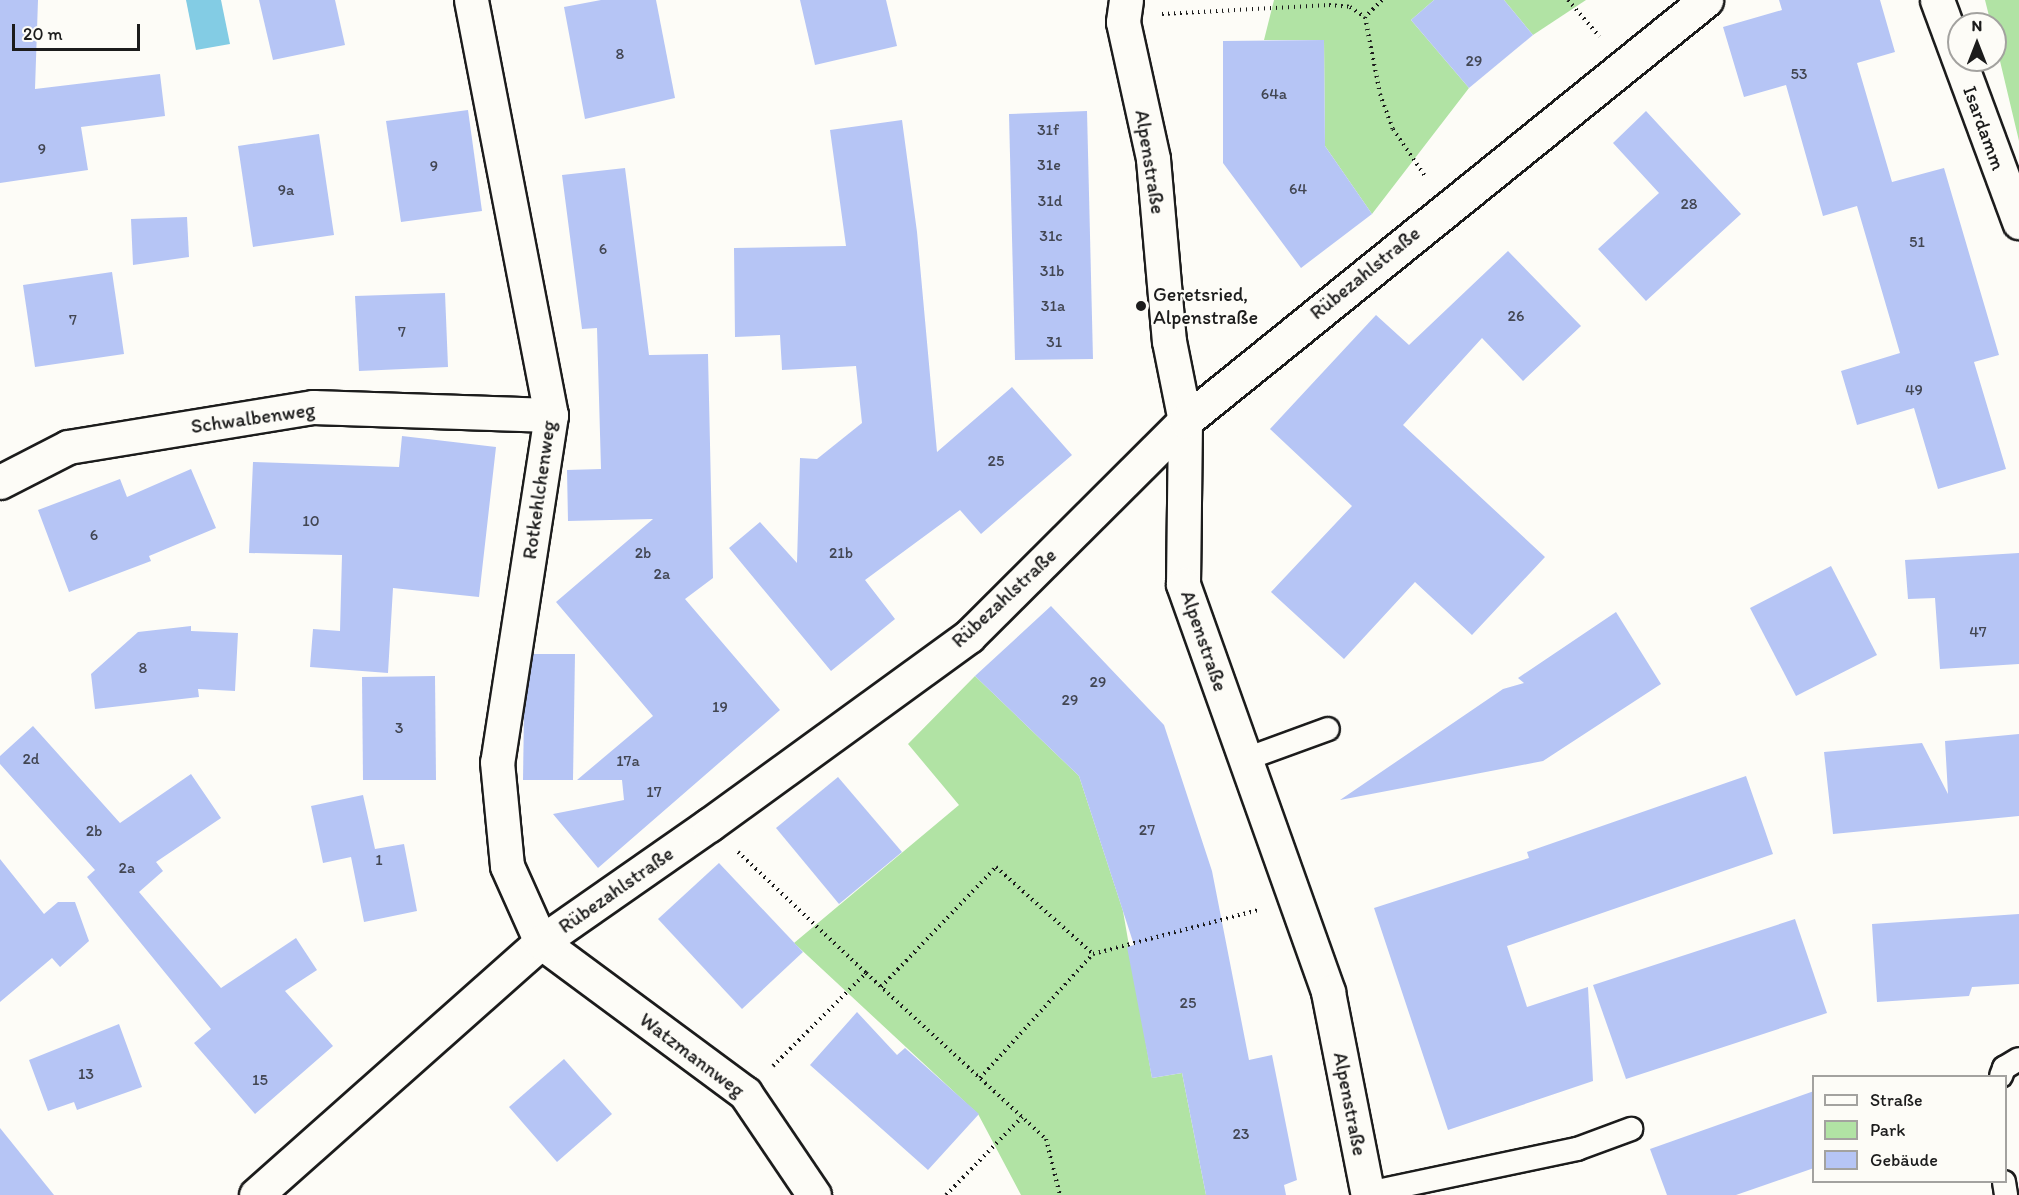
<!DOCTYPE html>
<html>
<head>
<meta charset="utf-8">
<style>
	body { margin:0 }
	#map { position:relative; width:2019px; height:1195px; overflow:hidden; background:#fdfcf7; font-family:Itim,sans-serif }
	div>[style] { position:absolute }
	.green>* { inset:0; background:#b1e3a4 }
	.water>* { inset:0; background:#83cce4 }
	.building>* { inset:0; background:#b6c5f5 }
	.path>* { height:4px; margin-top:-2px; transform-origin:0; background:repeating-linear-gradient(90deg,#1c1c1c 0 1.5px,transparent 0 6px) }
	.roads { filter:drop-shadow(2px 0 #1c1c1c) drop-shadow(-2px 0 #1c1c1c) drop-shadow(0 2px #1c1c1c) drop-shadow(0 -2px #1c1c1c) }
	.service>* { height:22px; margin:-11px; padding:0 11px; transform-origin:11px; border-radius:11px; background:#fdfcf7 }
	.minor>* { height:33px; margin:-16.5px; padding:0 16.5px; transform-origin:16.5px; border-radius:16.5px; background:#fdfcf7 }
	.dots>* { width:16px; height:16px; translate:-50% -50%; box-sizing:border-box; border:3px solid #fdfcf7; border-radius:50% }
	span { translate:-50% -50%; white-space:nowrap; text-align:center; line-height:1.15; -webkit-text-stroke:4.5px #fdfcf7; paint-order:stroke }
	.number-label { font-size:16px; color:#424652 }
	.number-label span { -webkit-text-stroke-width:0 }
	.street-label { font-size:20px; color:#1c1c1c }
	.poi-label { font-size:20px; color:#1c1c1c }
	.left { translate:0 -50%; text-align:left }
	.legend { position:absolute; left:1812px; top:1075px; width:195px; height:108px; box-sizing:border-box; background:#fdfcf7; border:2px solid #a3a29f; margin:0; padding:8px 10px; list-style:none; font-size:18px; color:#1c1c1c }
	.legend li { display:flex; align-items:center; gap:12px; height:30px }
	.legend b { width:30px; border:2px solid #a3a29f }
	.north { position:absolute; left:1947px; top:12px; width:60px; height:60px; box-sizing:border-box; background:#fdfcf7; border:2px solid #a3a29f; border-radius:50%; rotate:0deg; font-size:16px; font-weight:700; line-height:24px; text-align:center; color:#1c1c1c }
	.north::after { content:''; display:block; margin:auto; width:21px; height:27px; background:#1c1c1c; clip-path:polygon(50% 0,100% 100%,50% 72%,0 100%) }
	.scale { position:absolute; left:12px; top:24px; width:128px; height:27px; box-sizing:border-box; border:3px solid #1c1c1c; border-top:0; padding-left:8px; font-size:18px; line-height:21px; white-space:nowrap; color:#1c1c1c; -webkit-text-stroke:4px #fdfcf7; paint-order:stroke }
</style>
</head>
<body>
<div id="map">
	<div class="green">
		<i style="clip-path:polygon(1274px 0,1434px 0,1411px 20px,1469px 88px,1372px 214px,1325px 146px,1324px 40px,1264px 40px)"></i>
		<i style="clip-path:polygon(1504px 0,1586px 0,1533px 35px)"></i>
		<i style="clip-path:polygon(1985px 0,2019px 0,2019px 141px,1995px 40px,1995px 24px,1991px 24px)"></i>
		<i style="clip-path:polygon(975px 676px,1079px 776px,1123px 911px,1152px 1078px,1182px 1073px,1206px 1195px,1021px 1195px,978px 1114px,794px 943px,959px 805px,908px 744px)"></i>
	</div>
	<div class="water">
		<i style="clip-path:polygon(186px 0,221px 0,230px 44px,196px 50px)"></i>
	</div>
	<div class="building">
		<i style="clip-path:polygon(0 0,38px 0,35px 89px,160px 74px,165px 116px,81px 127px,88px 170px,0 183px)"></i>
		<i style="clip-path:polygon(259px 0,335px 0,345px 45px,273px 60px)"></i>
		<i style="clip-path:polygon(601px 0,656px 0,675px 98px,585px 119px,564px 7px)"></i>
		<i style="clip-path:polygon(800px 0,886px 0,897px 46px,815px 65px)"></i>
		<i style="clip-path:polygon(1434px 0,1504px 0,1533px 35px,1469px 88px,1411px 20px)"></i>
		<i style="clip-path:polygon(1779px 0,1880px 0,1895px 52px,1857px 63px,1892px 182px,1944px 168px,1999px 355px,1974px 362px,2006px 469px,1938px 489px,1914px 408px,1857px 425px,1841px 371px,1900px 353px,1857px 206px,1823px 216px,1786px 85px,1744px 97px,1723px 27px,1782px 10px)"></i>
		<i style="clip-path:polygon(1324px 40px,1325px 146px,1372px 214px,1301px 268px,1223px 163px,1223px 41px)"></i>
		<i style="clip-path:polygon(468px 110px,482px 211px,401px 222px,386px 121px)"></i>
		<i style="clip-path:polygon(1087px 111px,1093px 359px,1015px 360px,1009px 114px)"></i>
		<i style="clip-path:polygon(1646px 111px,1741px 214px,1646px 301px,1598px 249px,1659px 193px,1613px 143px)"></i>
		<i style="clip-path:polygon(902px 120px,917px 232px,937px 452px,1012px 387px,1072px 455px,981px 534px,960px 510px,865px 580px,895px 619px,831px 671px,729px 548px,760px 522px,797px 563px,800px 458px,817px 459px,862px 423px,856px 366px,782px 370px,780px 335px,735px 337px,734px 248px,846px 246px,830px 130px)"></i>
		<i style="clip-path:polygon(319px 134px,334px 235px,253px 247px,238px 146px)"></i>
		<i style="clip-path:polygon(625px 168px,649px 355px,708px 354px,713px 578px,685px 599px,780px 710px,598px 868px,553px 814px,624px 800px,622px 780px,577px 780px,653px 716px,556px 602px,653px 519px,568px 521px,567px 470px,601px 469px,597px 328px,582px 329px,562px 175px)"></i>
		<i style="clip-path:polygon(187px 217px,189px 257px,133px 265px,131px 219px)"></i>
		<i style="clip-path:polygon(1508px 251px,1581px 326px,1523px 381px,1482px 338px,1403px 425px,1545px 557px,1472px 635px,1415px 582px,1344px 659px,1271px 592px,1352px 506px,1270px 429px,1376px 315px,1409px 345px)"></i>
		<i style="clip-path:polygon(112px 272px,124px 354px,35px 367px,23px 285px)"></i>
		<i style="clip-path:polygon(445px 293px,448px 367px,359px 371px,355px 296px)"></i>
		<i style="clip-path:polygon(402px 436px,496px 447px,479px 597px,393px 588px,388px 673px,310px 667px,313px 629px,340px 631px,342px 555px,249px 553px,253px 462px,399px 467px)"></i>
		<i style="clip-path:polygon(191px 469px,216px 528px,149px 556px,151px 561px,69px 592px,38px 510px,120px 479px,127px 497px)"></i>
		<i style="clip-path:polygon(2019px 553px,2019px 664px,1940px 669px,1935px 598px,1908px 599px,1905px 560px)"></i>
		<i style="clip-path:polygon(1831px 566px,1877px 655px,1796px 696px,1750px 608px)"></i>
		<i style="clip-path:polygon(1051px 606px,1164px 725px,1212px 871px,1249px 1060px,1272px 1055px,1297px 1180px,1284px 1185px,1286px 1195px,1206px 1195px,1182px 1073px,1152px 1078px,1127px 947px,1134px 945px,1079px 776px,975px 676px)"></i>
		<i style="clip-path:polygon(1616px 612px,1661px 684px,1543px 761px,1340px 800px,1503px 689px,1524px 683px,1518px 678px)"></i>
		<i style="clip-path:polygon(191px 626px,191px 631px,238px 633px,235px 691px,198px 689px,199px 697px,95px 709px,91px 674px,138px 632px)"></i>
		<i style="clip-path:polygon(533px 654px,575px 654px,573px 780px,523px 780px,524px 713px)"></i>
		<i style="clip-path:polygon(435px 676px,436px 780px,363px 780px,362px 677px)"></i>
		<i style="clip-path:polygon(33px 726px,120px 823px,191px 774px,221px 818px,156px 862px,163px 871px,139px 892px,221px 988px,296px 938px,317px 970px,285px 991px,333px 1046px,255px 1114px,194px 1043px,211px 1029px,87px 877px,95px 870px,0 764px,0 756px)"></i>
		<i style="clip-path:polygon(2019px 734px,2019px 816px,1833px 834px,1824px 752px,1922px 743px,1948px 794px,1945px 741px)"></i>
		<i style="clip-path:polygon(1746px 776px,1773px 854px,1507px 946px,1527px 1007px,1588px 987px,1593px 1081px,1448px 1130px,1374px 908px,1529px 858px,1527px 852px)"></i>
		<i style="clip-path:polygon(838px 777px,902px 852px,839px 904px,776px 828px)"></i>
		<i style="clip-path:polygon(363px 795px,375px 849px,404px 844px,417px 911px,364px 922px,351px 857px,323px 863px,311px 806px)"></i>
		<i style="clip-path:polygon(0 859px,44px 914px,58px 902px,75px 902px,89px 941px,60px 967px,52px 958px,0 1002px)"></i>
		<i style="clip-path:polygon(719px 863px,803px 952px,742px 1009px,658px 919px)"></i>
		<i style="clip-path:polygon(2019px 914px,2019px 984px,1972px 987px,1969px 996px,1877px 1002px,1872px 924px)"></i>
		<i style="clip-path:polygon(1795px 919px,1827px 1013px,1626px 1079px,1593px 985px)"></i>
		<i style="clip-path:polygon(857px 1012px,897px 1055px,905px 1048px,979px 1114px,928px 1170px,810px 1065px)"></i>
		<i style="clip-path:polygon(119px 1024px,142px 1087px,77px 1110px,74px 1102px,48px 1111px,29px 1060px)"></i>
		<i style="clip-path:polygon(564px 1059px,612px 1114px,557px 1162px,509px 1107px)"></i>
		<i style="clip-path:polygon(1814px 1091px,1814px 1168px,1736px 1195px,1667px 1195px,1650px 1149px)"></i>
		<i style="clip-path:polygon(0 1128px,54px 1195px,0 1195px)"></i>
	</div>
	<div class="path">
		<i style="left:1382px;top:0;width:24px;rotate:135deg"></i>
		<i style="left:1365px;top:17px;width:78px;rotate:79deg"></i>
		<i style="left:1380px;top:94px;width:37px;rotate:70deg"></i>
		<i style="left:1393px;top:129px;width:57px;rotate:55.8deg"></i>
		<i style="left:1568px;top:0;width:48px;rotate:49.3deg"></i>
		<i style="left:1162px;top:14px;width:167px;rotate:-3.1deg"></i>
		<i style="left:1329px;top:5px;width:21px;rotate:5deg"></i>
		<i style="left:1350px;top:7px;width:18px;rotate:34deg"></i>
		<i style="left:738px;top:852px;width:176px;rotate:43.4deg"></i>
		<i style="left:881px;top:987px;width:166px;rotate:-46.2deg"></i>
		<i style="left:996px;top:867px;width:130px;rotate:41.9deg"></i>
		<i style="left:1093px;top:954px;width:171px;rotate:-14.9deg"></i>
		<i style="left:773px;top:1066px;width:132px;rotate:-45deg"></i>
		<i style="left:866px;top:973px;width:245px;rotate:42.7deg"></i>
		<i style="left:1046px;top:1139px;width:58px;rotate:76deg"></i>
		<i style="left:980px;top:1078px;width:168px;rotate:-47.7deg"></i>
		<i style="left:946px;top:1195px;width:109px;rotate:-45.7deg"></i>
	</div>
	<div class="roads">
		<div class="service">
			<i style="left:1246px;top:759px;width:87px;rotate:-20.1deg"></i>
			<i style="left:2001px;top:1076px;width:9px;rotate:-69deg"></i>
			<i style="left:2004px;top:1068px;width:17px;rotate:-31deg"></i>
			<i style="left:2004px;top:1182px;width:13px;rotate:81deg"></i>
			<i style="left:1368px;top:1193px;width:214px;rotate:-11.9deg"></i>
			<i style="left:1577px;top:1149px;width:58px;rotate:-20.3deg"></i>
		</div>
		<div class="minor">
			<i style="left:471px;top:0;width:423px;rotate:79.1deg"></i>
			<i style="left:551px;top:415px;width:351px;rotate:98.8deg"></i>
			<i style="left:497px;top:762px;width:104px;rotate:84.5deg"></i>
			<i style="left:507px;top:866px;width:83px;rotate:65.9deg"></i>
			<i style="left:541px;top:942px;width:254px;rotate:36.5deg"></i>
			<i style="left:745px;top:1093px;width:123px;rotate:55.9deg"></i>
			<i style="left:1126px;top:0;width:22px;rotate:98deg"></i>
			<i style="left:1123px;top:22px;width:140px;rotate:77.6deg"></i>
			<i style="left:1153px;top:159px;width:183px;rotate:85deg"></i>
			<i style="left:1169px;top:341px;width:82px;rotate:78.7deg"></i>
			<i style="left:1185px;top:421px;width:163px;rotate:90.7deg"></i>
			<i style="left:1183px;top:584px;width:433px;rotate:70.4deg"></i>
			<i style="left:1328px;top:992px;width:207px;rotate:78.9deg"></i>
			<i style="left:1937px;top:0;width:237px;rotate:69.7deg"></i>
			<i style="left:0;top:482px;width:76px;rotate:-27.2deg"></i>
			<i style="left:68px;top:447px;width:248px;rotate:-9.3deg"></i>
			<i style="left:313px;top:407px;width:238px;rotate:1.9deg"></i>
			<i style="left:256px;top:1195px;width:381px;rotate:-41.6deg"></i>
			<i style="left:541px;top:942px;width:205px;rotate:-34.9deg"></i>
			<i style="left:709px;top:825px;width:321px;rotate:-36deg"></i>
			<i style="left:969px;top:636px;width:305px;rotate:-44.9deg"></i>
			<i style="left:1185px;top:421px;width:670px;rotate:-38.94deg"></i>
		</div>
	</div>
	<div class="dots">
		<i style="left:1141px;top:306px;background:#1c1c1c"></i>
	</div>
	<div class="number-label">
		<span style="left:620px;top:54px">8</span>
		<span style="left:1474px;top:61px">29</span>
		<span style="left:1799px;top:74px">53</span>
		<span style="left:1274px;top:94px">64a</span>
		<span style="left:1048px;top:130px">31f</span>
		<span style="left:42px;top:149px">9</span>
		<span style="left:1049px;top:165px">31e</span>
		<span style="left:434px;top:166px">9</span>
		<span style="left:1298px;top:189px">64</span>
		<span style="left:286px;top:190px">9a</span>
		<span style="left:1050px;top:201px">31d</span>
		<span style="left:1689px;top:204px">28</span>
		<span style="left:1051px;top:236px">31c</span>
		<span style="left:1917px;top:242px">51</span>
		<span style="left:603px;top:249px">6</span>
		<span style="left:1052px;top:271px">31b</span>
		<span style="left:1053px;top:306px">31a</span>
		<span style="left:1516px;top:316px">26</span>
		<span style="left:73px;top:320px">7</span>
		<span style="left:402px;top:332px">7</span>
		<span style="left:1054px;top:342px">31</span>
		<span style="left:1914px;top:390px">49</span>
		<span style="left:996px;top:461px">25</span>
		<span style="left:311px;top:521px">10</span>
		<span style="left:94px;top:535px">6</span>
		<span style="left:643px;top:553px">2b</span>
		<span style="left:841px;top:553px">21b</span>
		<span style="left:662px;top:574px">2a</span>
		<span style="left:1978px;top:632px">47</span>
		<span style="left:143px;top:668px">8</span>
		<span style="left:1098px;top:682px">29</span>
		<span style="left:1070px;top:700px">29</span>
		<span style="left:720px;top:707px">19</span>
		<span style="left:399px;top:728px">3</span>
		<span style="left:31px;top:759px">2d</span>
		<span style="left:628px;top:761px">17a</span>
		<span style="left:654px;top:792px">17</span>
		<span style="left:1147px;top:830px">27</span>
		<span style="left:94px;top:831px">2b</span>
		<span style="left:379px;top:860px">1</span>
		<span style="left:127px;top:868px">2a</span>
		<span style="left:1188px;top:1003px">25</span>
		<span style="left:86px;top:1074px">13</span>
		<span style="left:260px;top:1080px">15</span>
		<span style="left:1241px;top:1134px">23</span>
	</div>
	<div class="street-label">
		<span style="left:1984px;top:128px;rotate:70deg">Isardamm</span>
		<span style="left:1150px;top:162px;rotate:81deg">Alpenstraße</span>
		<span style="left:1365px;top:273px;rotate:-39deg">Rübezahlstraße</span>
		<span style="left:253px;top:418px;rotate:-8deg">Schwalbenweg</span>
		<span style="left:539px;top:490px;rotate:-82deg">Rotkehlchenweg</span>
		<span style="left:1004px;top:598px;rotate:-43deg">Rübezahlstraße</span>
		<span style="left:1204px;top:641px;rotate:71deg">Alpenstraße</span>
		<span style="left:616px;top:890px;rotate:-35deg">Rübezahlstraße</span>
		<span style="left:692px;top:1055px;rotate:37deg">Watzmannweg</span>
		<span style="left:1350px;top:1104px;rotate:79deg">Alpenstraße</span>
	</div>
	<div class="poi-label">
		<span class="left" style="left:1153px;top:306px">Geretsried,<br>Alpenstraße</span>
	</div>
	<ul class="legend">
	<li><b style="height:8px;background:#fdfcf7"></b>Straße</li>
	<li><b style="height:16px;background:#b1e3a4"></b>Park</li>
	<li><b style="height:16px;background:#b6c5f5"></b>Gebäude</li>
	</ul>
	<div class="north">N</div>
	<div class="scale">20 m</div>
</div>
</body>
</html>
